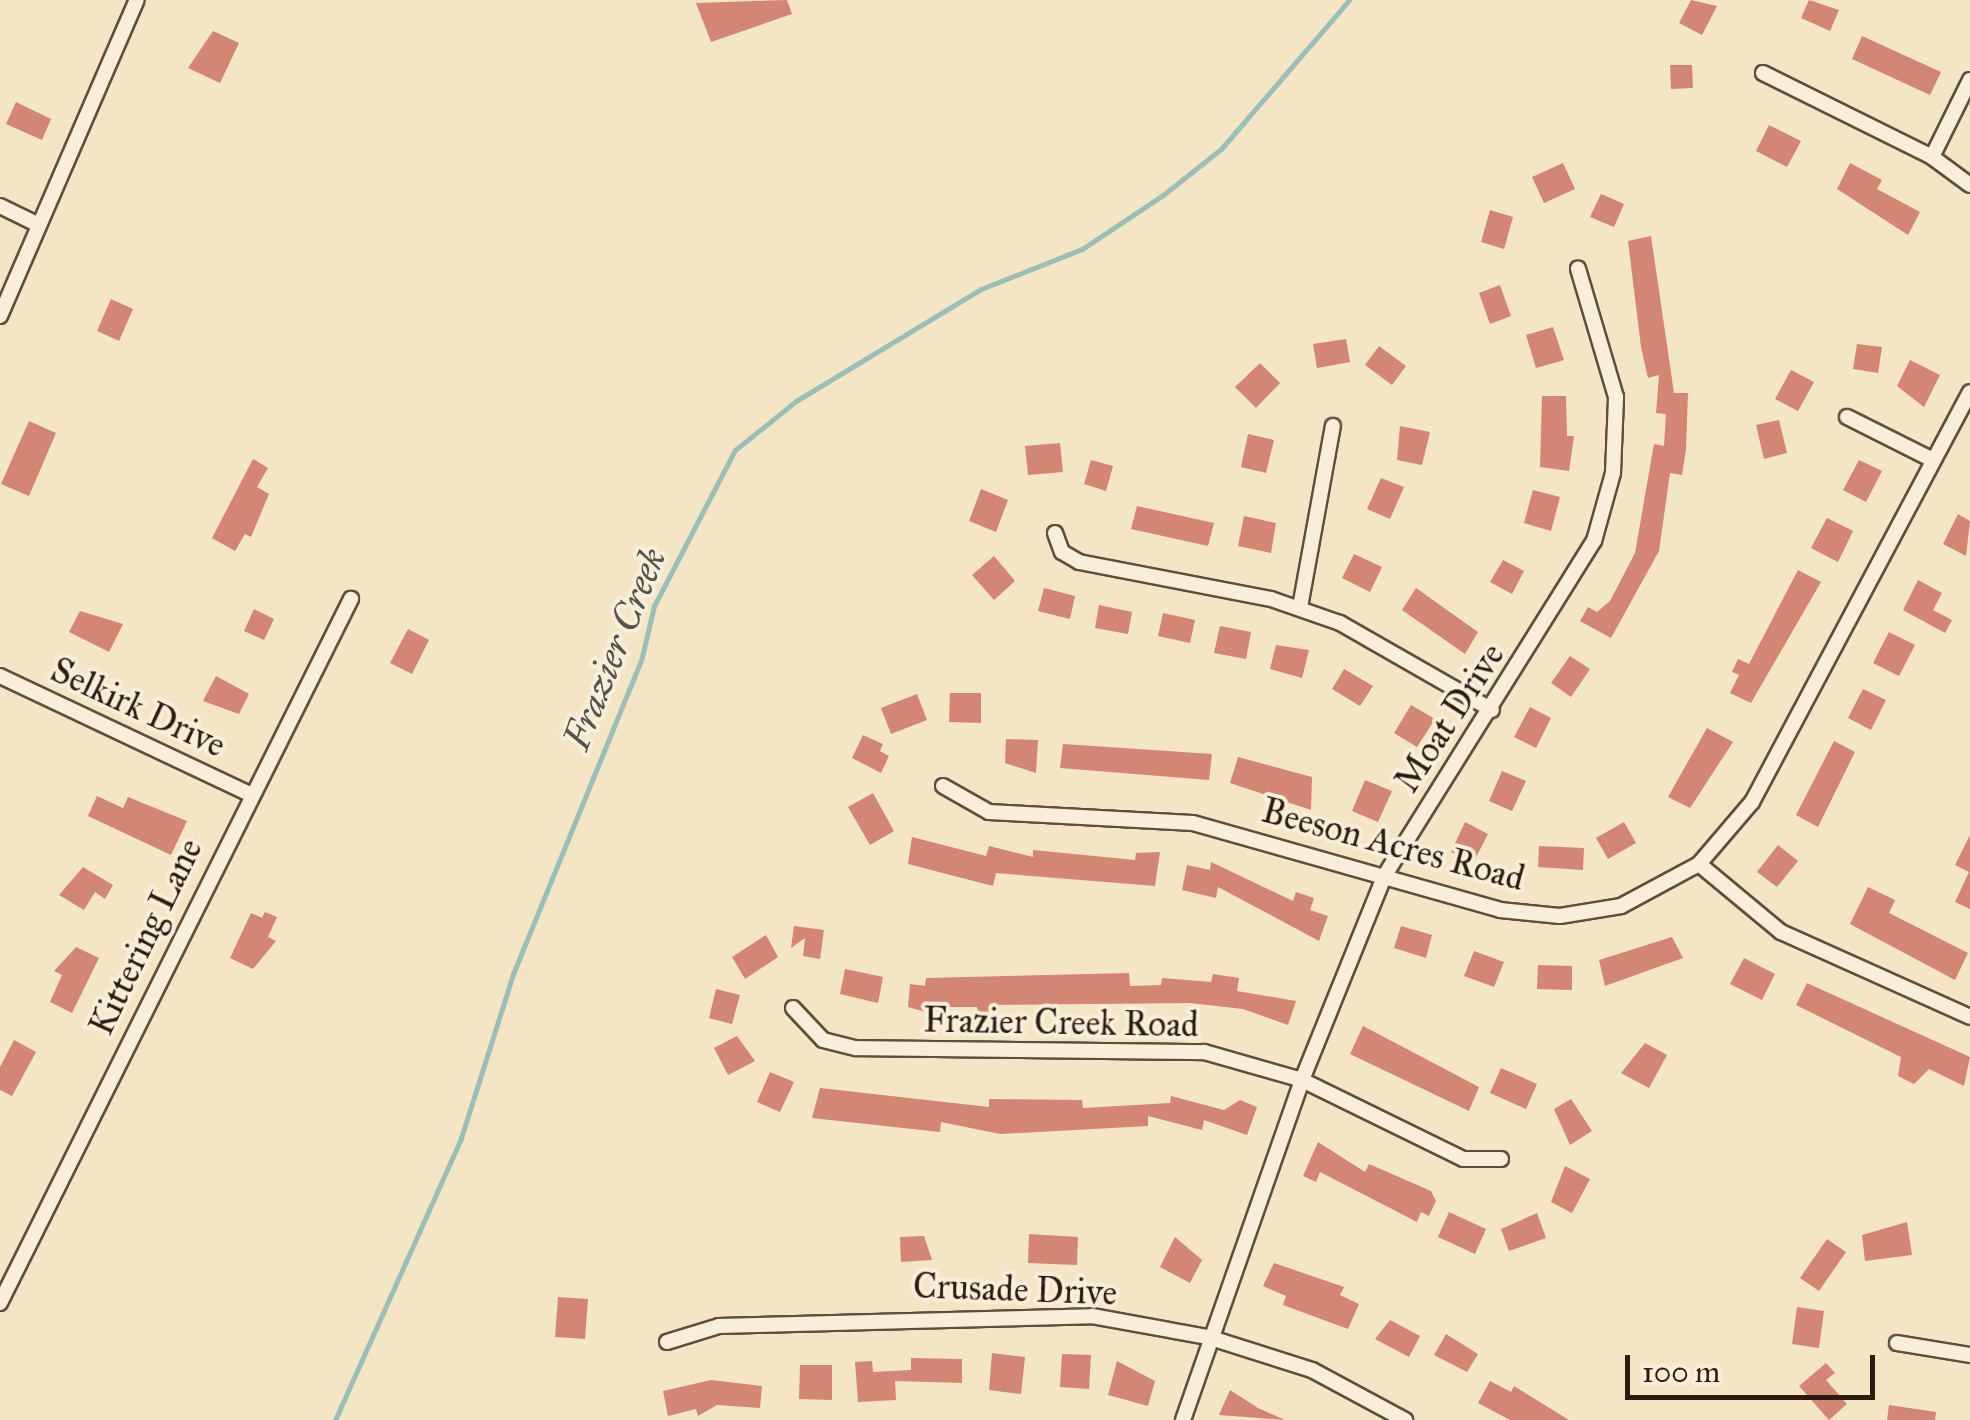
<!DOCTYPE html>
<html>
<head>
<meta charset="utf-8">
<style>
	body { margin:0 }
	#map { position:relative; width:1970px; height:1420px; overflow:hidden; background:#f4e5c4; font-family:"IM FELL Great Primer",serif }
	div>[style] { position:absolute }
	.stream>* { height:5px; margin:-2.5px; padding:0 2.5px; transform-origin:2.5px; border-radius:2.5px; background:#9cbeb8 }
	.building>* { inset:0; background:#d28673 }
	.roads { filter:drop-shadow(2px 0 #5f4e3c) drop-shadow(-2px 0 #5f4e3c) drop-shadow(0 2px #5f4e3c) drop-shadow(0 -2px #5f4e3c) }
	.street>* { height:14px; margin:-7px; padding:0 7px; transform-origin:7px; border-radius:7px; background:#f8eed9 }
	span { translate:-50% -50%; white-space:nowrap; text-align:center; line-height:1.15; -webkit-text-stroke:8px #f8eed9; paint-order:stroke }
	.street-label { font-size:35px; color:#2d1b0f }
	.water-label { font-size:38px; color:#54544a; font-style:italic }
	.scale { position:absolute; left:1625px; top:1355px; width:250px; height:45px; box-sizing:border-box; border:5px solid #2d1b0f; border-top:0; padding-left:12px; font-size:30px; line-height:35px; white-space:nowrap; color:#2d1b0f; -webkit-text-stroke:8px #f8eed9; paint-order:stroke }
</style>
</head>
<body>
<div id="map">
	<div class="stream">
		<i style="left:335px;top:1420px;width:309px;rotate:-65.9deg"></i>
		<i style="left:461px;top:1138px;width:172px;rotate:-72.4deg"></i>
		<i style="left:513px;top:974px;width:338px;rotate:-67.8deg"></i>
		<i style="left:641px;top:661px;width:57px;rotate:-76.7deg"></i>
		<i style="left:654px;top:606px;width:176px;rotate:-62.6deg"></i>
		<i style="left:735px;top:450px;width:78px;rotate:-38.8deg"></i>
		<i style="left:796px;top:401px;width:216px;rotate:-31.2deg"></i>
		<i style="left:981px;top:289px;width:109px;rotate:-21.6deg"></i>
		<i style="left:1082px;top:249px;width:97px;rotate:-33.7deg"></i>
		<i style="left:1163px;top:195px;width:74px;rotate:-38.4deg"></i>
		<i style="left:1221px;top:149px;width:196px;rotate:-49.3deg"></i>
	</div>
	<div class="building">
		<i style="clip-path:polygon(787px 0,792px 14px,711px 42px,696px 3px)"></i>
		<i style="clip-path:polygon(1691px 0,1717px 6px,1702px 35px,1679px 23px)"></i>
		<i style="clip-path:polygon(1809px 0,1839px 10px,1830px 31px,1801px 18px)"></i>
		<i style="clip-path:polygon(213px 31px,239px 43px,220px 83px,188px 68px)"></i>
		<i style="clip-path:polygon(1862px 36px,1941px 72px,1930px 95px,1852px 59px)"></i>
		<i style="clip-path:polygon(1670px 65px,1692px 65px,1693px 88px,1671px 89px)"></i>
		<i style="clip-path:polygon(16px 102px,51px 119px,42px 140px,6px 124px)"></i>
		<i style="clip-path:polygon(1769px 125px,1801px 141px,1787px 167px,1756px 151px)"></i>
		<i style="clip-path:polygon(1563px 163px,1575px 189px,1544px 203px,1532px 177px)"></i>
		<i style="clip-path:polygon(1850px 163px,1882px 180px,1877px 189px,1920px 212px,1908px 235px,1837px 189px)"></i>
		<i style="clip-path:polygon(1601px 194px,1624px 204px,1614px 227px,1590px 217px)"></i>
		<i style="clip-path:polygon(1490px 210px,1513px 217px,1504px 249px,1481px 242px)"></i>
		<i style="clip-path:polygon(1651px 236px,1674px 393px,1688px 393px,1686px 449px,1682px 475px,1670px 473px,1659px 551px,1611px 638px,1580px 621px,1588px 607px,1597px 612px,1610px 601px,1635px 553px,1654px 444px,1664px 446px,1666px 414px,1656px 413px,1659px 375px,1648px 378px,1641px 347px,1628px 241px)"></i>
		<i style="clip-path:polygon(1500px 285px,1511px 316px,1490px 324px,1479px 293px)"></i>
		<i style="clip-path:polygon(111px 299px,133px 309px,119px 341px,97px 331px)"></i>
		<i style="clip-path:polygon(1553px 327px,1564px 360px,1536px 368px,1526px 335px)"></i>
		<i style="clip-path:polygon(1346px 339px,1350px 362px,1317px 368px,1313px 344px)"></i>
		<i style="clip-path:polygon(1857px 344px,1882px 347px,1878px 373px,1853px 369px)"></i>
		<i style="clip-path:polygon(1379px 346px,1406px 366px,1392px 385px,1365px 365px)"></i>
		<i style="clip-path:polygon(1910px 360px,1940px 375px,1924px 407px,1897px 386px)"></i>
		<i style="clip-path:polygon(1260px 363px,1280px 383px,1256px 408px,1235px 387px)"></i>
		<i style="clip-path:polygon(1791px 370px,1814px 382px,1798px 411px,1775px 399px)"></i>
		<i style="clip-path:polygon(1542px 396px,1566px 396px,1567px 436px,1574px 436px,1569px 471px,1540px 467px)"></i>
		<i style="clip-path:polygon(1779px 420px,1787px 453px,1764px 459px,1756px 425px)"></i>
		<i style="clip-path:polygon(29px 421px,56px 433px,29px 496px,1px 484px)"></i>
		<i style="clip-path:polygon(1400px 426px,1430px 432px,1422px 465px,1397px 460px)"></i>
		<i style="clip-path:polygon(1248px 434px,1274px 440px,1266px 473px,1241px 467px)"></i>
		<i style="clip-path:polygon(1060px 443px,1063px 472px,1028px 475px,1025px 446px)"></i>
		<i style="clip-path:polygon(253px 459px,268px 468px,257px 487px,269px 494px,251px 537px,245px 534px,235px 551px,212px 538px)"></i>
		<i style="clip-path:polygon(1091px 460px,1113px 466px,1106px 491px,1084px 484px)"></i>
		<i style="clip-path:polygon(1859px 460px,1882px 471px,1866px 502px,1843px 490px)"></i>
		<i style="clip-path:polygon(1381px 478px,1404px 487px,1390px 519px,1367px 509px)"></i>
		<i style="clip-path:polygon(981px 489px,1008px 500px,996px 532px,969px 521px)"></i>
		<i style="clip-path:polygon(1533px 490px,1560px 497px,1551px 531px,1524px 523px)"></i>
		<i style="clip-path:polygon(1137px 506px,1214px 523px,1208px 546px,1131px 529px)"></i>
		<i style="clip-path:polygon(1958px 514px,1970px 521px,1966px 556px,1943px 544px)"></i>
		<i style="clip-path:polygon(1244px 516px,1276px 523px,1271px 553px,1238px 546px)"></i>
		<i style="clip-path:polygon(1827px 518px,1853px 531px,1838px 562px,1811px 548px)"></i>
		<i style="clip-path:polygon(1354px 554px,1382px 567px,1370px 592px,1342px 578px)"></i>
		<i style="clip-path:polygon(994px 556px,1015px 581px,994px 600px,972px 575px)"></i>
		<i style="clip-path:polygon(1503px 560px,1524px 571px,1512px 594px,1490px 582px)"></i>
		<i style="clip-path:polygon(1798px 570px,1821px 582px,1751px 703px,1730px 693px,1739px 675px,1732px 672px,1738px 659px,1749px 664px)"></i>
		<i style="clip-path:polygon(1918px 580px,1942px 593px,1933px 610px,1952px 620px,1945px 633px,1903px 610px)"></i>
		<i style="clip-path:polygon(1044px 588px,1075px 596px,1070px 619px,1038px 611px)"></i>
		<i style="clip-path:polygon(1416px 588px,1478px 632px,1465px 654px,1402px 610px)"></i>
		<i style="clip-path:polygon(1099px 605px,1132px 612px,1128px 634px,1095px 628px)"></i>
		<i style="clip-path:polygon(254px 609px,274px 619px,264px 640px,244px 631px)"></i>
		<i style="clip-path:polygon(80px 611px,123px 624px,109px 652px,69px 632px)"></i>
		<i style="clip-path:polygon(1163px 613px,1195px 620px,1190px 643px,1158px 636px)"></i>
		<i style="clip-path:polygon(1220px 626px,1251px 632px,1246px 659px,1214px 653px)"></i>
		<i style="clip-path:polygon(408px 629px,429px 640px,412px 674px,390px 663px)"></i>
		<i style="clip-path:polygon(1889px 632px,1915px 645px,1899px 676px,1873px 663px)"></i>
		<i style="clip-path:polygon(1276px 645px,1309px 650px,1302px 678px,1270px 669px)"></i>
		<i style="clip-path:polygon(1570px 656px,1590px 669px,1571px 697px,1551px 683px)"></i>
		<i style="clip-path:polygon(1344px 669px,1373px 686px,1360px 706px,1332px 689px)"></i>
		<i style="clip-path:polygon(216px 676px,249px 694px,239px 714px,203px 701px)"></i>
		<i style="clip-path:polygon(1863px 689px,1886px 700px,1871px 730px,1848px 718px)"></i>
		<i style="clip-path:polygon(950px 693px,981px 693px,981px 723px,949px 722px)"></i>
		<i style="clip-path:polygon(917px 694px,927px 720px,891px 734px,881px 708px)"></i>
		<i style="clip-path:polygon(1411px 705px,1435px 719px,1417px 747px,1394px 733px)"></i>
		<i style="clip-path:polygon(1530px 707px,1551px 718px,1536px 748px,1514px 737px)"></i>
		<i style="clip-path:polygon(1707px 728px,1733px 742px,1690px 808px,1668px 797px)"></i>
		<i style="clip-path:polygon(863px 735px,883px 744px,880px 751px,889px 756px,881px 773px,852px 758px)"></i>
		<i style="clip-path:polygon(1006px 739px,1038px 740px,1036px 773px,1005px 763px)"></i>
		<i style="clip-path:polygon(1834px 741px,1855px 752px,1818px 827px,1796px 815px)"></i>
		<i style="clip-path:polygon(1063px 744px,1212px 754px,1209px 780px,1060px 768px)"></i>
		<i style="clip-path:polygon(1238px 757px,1312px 777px,1311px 810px,1230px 783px)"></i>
		<i style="clip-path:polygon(1502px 771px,1526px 781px,1512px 811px,1489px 801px)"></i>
		<i style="clip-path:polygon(1365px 780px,1392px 791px,1378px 822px,1352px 811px)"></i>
		<i style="clip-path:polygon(873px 793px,894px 831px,870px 845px,848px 807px)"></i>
		<i style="clip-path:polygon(97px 796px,123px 808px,128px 797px,187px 821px,171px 855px,88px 816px)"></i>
		<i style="clip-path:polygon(1465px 822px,1488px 834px,1473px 863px,1451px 852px)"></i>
		<i style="clip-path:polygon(1624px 822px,1636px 843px,1608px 859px,1596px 838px)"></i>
		<i style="clip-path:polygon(1970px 835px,1970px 909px,1955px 902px,1969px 872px,1955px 865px)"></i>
		<i style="clip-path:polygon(912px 837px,986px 856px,989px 846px,1033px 857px,1033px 850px,1135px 860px,1136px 853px,1160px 852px,1155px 886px,996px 873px,993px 886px,908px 864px)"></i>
		<i style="clip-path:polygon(1778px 845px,1798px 861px,1777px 887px,1757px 872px)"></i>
		<i style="clip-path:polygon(1539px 846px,1584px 848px,1583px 870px,1538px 867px)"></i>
		<i style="clip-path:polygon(1211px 862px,1293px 901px,1296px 892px,1314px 898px,1310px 910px,1328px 916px,1319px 941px,1218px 887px,1216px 898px,1182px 890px,1187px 865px,1210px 870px)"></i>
		<i style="clip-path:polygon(83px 867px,113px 885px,105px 899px,95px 892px,84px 910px,59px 895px)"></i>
		<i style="clip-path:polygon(1868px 887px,1895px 900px,1889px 913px,1968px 953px,1955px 980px,1850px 924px)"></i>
		<i style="clip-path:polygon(265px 912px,277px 917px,268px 937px,276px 941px,253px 969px,230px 958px,251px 913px,262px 918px)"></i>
		<i style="clip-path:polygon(794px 926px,824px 930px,820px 959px,803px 956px,805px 938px,791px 948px)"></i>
		<i style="clip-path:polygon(1401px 926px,1432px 935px,1426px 958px,1394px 948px)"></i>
		<i style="clip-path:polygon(766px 935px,778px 957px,745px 979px,732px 957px)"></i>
		<i style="clip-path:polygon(1672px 937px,1683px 958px,1605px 986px,1599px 960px)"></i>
		<i style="clip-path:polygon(76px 947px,99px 958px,72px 1013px,50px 1002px,62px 975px,54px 971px)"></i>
		<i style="clip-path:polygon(1474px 951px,1504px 962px,1494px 987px,1464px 976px)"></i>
		<i style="clip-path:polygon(1744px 958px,1775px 974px,1762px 1000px,1730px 984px)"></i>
		<i style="clip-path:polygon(1538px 965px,1572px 966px,1572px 990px,1537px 989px)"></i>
		<i style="clip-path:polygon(845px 969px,883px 977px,878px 1003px,840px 994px)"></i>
		<i style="clip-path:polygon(1129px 973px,1130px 986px,1161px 985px,1162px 978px,1211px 982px,1213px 974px,1239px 978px,1237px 991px,1296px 1001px,1288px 1025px,1243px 1009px,1190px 1003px,989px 1005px,989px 1034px,978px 1034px,977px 1007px,938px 1007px,937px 1015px,908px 1007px,910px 984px,925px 986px,926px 978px)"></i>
		<i style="clip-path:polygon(1807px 983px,1970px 1057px,1964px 1086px,1929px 1069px,1914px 1084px,1898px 1076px,1901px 1057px,1796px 1005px)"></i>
		<i style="clip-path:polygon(716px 989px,740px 995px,732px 1024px,709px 1018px)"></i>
		<i style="clip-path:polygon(1363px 1026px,1479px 1087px,1469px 1111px,1350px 1054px)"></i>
		<i style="clip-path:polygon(737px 1036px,755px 1061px,728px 1075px,714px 1048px)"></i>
		<i style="clip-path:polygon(14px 1040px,36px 1052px,12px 1096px,0 1090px,0 1067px)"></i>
		<i style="clip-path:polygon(1645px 1043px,1667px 1055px,1649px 1088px,1621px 1073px)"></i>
		<i style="clip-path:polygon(1501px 1068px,1537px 1084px,1526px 1109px,1490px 1093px)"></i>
		<i style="clip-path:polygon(770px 1072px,794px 1082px,780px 1112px,757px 1102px)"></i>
		<i style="clip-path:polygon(820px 1088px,989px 1107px,989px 1099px,1082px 1100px,1083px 1108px,1170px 1103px,1171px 1096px,1224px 1110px,1240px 1100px,1257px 1107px,1247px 1135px,1204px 1120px,1202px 1130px,1148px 1116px,1148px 1126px,1000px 1134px,941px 1122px,940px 1132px,812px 1118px)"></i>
		<i style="clip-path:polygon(1571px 1099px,1592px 1131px,1570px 1145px,1554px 1109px)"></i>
		<i style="clip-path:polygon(1318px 1142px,1365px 1172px,1369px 1164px,1431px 1191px,1436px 1201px,1429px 1216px,1421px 1212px,1417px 1222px,1320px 1172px,1316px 1182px,1303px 1176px)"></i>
		<i style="clip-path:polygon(1565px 1166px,1590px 1179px,1572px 1213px,1551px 1202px)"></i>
		<i style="clip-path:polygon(1449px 1212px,1486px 1229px,1475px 1254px,1438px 1237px)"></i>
		<i style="clip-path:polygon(1537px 1213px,1546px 1238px,1509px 1251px,1501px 1229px)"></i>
		<i style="clip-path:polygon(1907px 1222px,1912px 1255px,1865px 1261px,1862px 1235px)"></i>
		<i style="clip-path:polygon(1029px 1234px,1078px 1237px,1077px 1265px,1028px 1263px)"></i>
		<i style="clip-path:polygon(924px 1236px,932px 1260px,901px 1262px,900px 1237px)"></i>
		<i style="clip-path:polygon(1175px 1237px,1202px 1260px,1190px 1283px,1160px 1267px)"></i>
		<i style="clip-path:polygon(1827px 1239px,1846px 1252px,1819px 1291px,1800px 1278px)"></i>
		<i style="clip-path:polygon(1274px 1263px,1344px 1287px,1340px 1295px,1359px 1304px,1348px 1329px,1283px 1305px,1286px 1296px,1263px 1286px)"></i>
		<i style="clip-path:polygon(558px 1297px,588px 1299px,585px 1339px,555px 1337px)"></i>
		<i style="clip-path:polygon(1797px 1307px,1824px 1311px,1819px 1348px,1792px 1344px)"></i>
		<i style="clip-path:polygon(1390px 1320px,1420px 1336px,1409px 1357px,1375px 1339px)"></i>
		<i style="clip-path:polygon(1446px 1334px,1478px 1354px,1467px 1372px,1434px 1355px)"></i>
		<i style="clip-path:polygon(992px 1353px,1025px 1357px,1021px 1394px,989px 1390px)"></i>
		<i style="clip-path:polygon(1062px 1354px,1091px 1355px,1089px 1389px,1060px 1387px)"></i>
		<i style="clip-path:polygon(911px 1358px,962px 1359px,962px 1383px,895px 1381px,896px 1400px,858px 1402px,855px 1362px,872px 1361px,873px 1372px,911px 1370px)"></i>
		<i style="clip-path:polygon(1117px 1361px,1155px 1381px,1148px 1406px,1108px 1395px)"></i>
		<i style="clip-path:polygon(1826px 1363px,1835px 1373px,1826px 1380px,1847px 1404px,1829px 1420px,1799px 1386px)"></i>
		<i style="clip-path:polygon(800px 1365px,832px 1365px,832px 1400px,799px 1399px)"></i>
		<i style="clip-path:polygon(711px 1380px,762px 1386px,760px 1408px,717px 1405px,698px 1416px,696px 1409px,668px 1416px,663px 1391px)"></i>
		<i style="clip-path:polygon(1490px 1381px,1511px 1392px,1514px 1386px,1569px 1420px,1510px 1420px,1478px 1403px)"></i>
		<i style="clip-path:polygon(1230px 1390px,1258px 1408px,1285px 1420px,1219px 1415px)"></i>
		<i style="clip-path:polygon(1889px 1405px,1936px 1412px,1935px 1420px,1887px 1420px)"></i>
	</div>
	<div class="roads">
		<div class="street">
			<i style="left:1763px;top:73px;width:189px;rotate:26.4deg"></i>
			<i style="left:1932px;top:157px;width:47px;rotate:36.4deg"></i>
			<i style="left:1932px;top:157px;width:86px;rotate:-63.7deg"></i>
			<i style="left:0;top:206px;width:43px;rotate:26deg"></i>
			<i style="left:0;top:316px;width:344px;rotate:-66.6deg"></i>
			<i style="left:1847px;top:417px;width:96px;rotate:26.6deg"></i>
			<i style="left:1055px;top:533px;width:20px;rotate:70deg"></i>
			<i style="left:1062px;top:552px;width:20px;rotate:30deg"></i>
			<i style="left:1079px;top:562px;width:196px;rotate:10.9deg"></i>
			<i style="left:1271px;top:599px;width:73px;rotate:19.2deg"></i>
			<i style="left:1340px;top:623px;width:175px;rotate:29.8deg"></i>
			<i style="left:1300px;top:607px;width:184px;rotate:-79.7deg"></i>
			<i style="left:0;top:676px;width:276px;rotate:25.3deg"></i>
			<i style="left:943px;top:786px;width:53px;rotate:29.5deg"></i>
			<i style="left:989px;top:812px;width:204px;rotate:3.1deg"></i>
			<i style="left:1193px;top:823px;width:319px;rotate:15.8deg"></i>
			<i style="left:1500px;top:910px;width:60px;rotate:5.7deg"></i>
			<i style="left:1560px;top:916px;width:62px;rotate:-9.3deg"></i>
			<i style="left:1621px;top:906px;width:89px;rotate:-28.3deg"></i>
			<i style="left:1699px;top:864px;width:82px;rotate:-49.5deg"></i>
			<i style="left:1752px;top:802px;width:464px;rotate:-62deg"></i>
			<i style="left:1699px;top:864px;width:107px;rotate:39.7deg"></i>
			<i style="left:1781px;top:932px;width:207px;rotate:24.2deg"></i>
			<i style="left:793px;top:1008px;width:44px;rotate:46.8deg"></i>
			<i style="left:823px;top:1040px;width:34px;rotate:14deg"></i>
			<i style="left:856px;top:1048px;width:348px;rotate:0.7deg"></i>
			<i style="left:1204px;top:1052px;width:102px;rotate:15.9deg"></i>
			<i style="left:1302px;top:1080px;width:179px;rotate:26.1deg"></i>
			<i style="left:1463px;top:1159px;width:38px"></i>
			<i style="left:0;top:1303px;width:787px;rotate:-63.5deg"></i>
			<i style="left:667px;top:1342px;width:54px;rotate:-17.1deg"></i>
			<i style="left:719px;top:1326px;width:373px;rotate:-1.5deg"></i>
			<i style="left:1092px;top:1316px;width:118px;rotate:10.3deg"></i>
			<i style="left:1208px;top:1337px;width:109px;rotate:17.6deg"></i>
			<i style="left:1312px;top:1370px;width:106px;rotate:28.3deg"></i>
			<i style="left:1897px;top:1343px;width:74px;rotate:9.3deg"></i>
			<i style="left:1183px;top:1420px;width:360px;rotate:-70.7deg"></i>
			<i style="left:1302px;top:1080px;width:221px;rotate:-68deg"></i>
			<i style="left:1385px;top:875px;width:394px;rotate:-58deg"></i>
			<i style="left:1594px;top:541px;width:71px;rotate:-74.4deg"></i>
			<i style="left:1613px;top:473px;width:76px;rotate:-87.7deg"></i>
			<i style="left:1616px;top:397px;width:134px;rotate:-106.5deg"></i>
		</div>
	</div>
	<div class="street-label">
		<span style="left:138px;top:708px;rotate:25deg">Selkirk Drive</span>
		<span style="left:1450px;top:718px;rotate:-57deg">Moat Drive</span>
		<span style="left:1393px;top:845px;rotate:15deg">Beeson Acres Road</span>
		<span style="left:146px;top:937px;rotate:-64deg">Kittering Lane</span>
		<span style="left:1061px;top:1023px;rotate:1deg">Frazier Creek Road</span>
		<span style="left:1015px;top:1290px;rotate:2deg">Crusade Drive</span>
	</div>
	<div class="water-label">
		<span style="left:615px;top:649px;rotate:-68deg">Frazier Creek</span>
	</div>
	<div class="scale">100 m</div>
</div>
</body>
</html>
